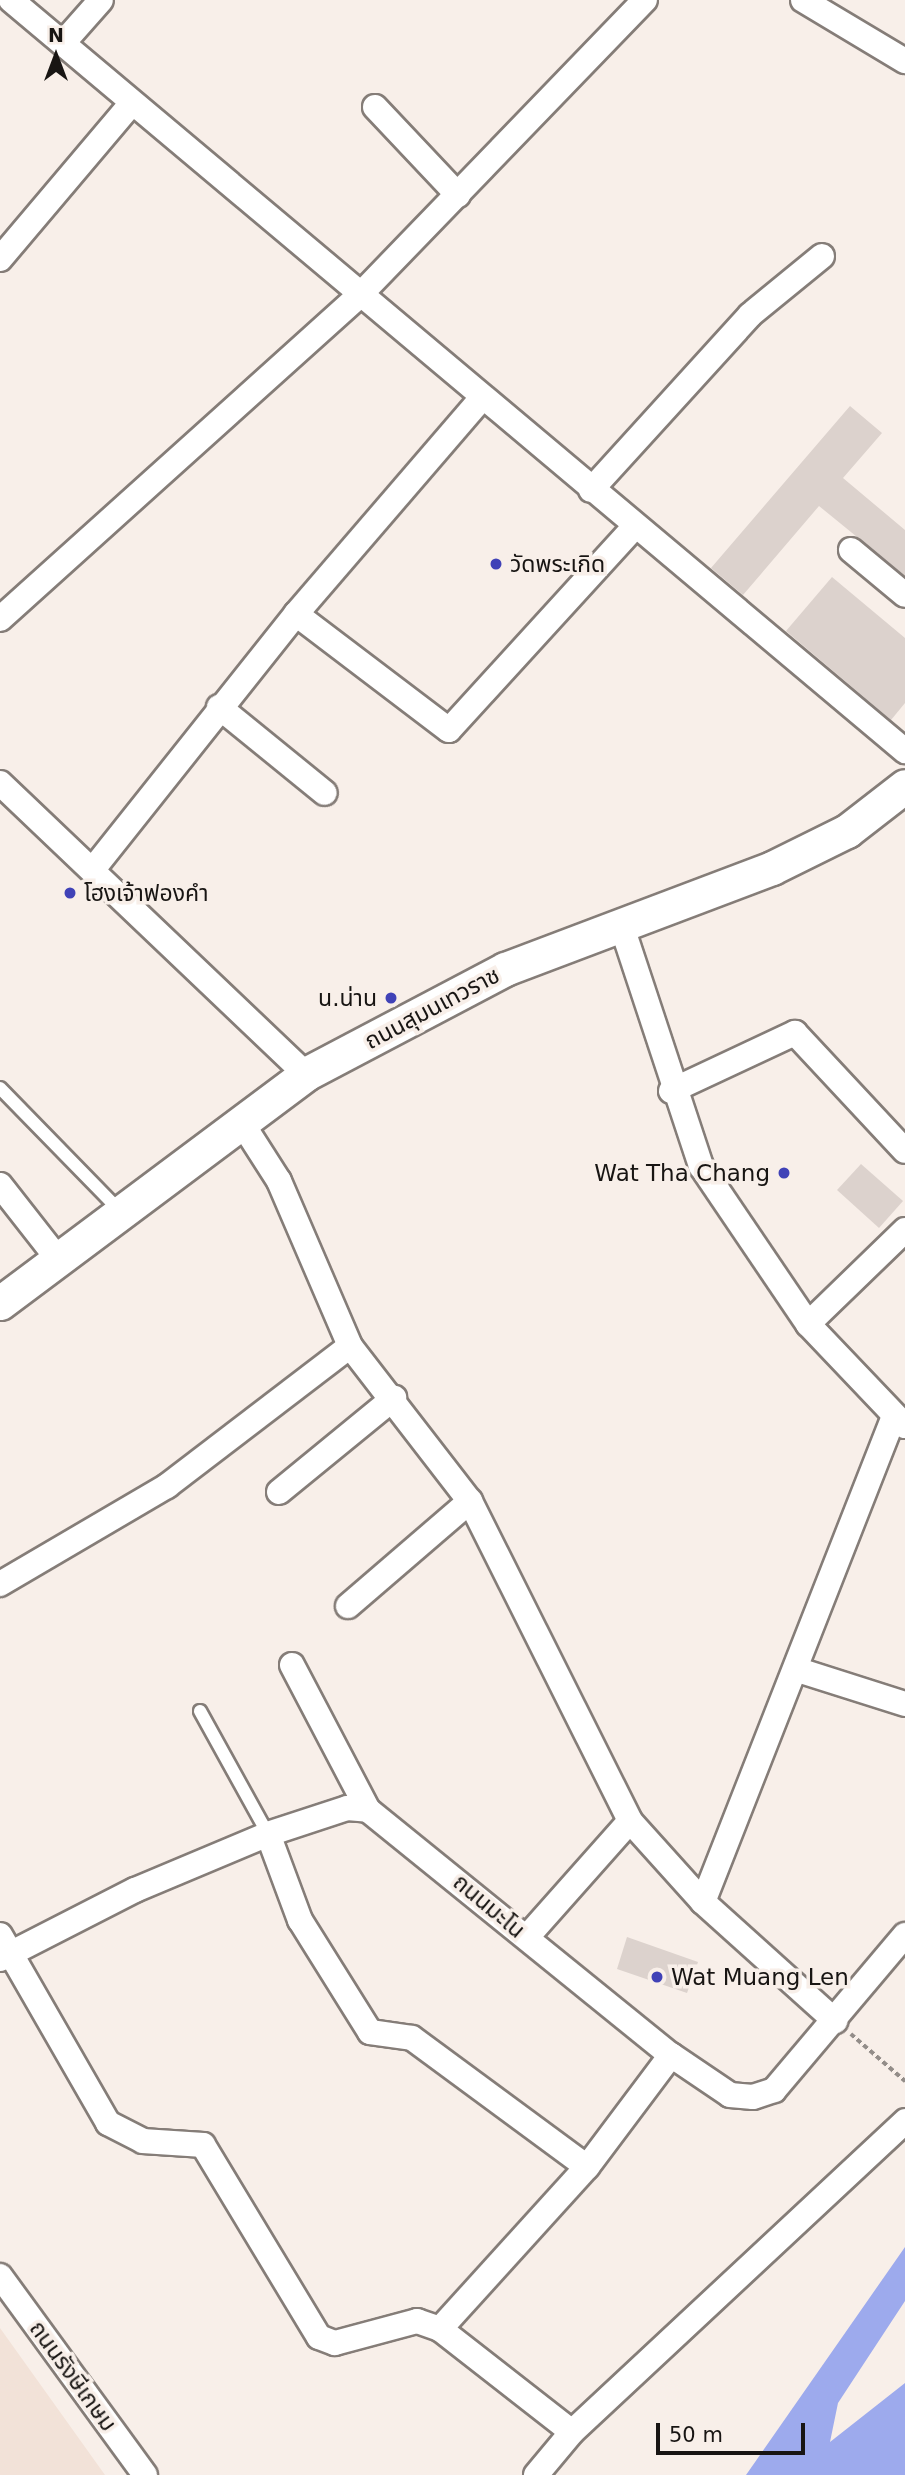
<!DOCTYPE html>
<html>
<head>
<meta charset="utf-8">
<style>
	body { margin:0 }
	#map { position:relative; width:905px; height:2475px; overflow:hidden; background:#f8efe9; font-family:"DejaVu Sans","Noto Sans Thai",sans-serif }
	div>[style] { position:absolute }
	.built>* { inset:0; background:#f2e2d8 }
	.water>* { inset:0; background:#9daaed }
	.building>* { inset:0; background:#dcd2cd }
	.path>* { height:3.5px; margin-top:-1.75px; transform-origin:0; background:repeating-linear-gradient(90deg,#938d89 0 5px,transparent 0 8.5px) }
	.roads { filter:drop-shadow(2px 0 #857d78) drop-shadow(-2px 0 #857d78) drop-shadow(0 2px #857d78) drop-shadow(0 -2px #857d78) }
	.lane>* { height:12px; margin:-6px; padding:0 6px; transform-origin:6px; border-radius:6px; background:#fff }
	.street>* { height:24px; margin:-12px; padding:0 12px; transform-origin:12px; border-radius:12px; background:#fff }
	.secondary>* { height:33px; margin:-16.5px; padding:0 16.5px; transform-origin:16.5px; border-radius:16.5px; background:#fff }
	.dots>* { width:19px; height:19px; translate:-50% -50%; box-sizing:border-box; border:4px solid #f8efe9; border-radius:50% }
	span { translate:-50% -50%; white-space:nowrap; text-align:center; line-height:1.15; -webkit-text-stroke:7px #f8efe9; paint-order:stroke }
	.poi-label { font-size:23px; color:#181513 }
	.left { translate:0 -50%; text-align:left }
	.right { translate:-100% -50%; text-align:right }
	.street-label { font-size:23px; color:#181513 }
	.north { position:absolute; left:21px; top:21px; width:70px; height:70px; -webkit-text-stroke:5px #f8efe9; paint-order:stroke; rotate:0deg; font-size:19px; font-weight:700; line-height:28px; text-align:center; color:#181513 }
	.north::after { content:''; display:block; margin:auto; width:24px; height:32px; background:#181513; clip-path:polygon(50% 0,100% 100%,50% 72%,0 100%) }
	.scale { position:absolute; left:656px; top:2423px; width:149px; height:32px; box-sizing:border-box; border:4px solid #181513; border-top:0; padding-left:9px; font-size:21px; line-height:24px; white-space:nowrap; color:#181513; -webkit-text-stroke:5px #f8efe9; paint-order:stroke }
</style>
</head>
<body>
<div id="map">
	<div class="built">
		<i style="clip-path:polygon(0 2328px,105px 2475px,0 2475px)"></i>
	</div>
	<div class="water">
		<i style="clip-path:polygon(905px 2247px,905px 2301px,838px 2403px,830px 2442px,905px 2383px,905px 2475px,746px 2475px)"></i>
	</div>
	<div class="building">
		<i style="clip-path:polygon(850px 406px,882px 433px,843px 478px,905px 530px,905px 576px,819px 506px,743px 595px,711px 568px)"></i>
		<i style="clip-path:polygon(832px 577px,905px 638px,905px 703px,891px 720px,786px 631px)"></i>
		<i style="clip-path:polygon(861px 1164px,903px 1201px,879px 1228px,837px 1190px)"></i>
		<i style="clip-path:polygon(627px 1937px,698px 1962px,687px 1993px,617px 1969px)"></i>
	</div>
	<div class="path">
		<i style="left:851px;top:2034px;width:72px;rotate:41deg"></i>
	</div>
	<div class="roads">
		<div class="lane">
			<i style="left:0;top:1088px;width:170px;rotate:45.7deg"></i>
			<i style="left:200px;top:1711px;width:141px;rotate:61.1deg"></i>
		</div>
		<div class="street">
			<i style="left:11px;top:0;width:1168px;rotate:40.03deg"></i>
			<i style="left:803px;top:0;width:119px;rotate:30.9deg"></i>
			<i style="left:63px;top:43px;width:57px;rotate:-48.5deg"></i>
			<i style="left:375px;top:107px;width:121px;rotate:46.7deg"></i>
			<i style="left:0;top:259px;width:203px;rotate:-49.8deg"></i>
			<i style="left:591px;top:490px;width:236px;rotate:-47.7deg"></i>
			<i style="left:750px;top:315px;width:93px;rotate:-39.3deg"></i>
			<i style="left:851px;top:550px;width:70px;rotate:39.8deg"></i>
			<i style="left:296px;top:614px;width:192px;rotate:37.2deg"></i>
			<i style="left:449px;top:730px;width:276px;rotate:-47.6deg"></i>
			<i style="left:0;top:619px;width:482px;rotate:-42deg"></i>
			<i style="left:358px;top:297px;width:413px;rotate:-46deg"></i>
			<i style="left:219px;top:707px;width:136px;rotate:39.1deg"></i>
			<i style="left:0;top:783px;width:422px;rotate:43.6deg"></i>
			<i style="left:94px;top:868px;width:325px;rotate:-51.5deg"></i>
			<i style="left:296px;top:614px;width:282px;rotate:-49.3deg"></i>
			<i style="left:622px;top:927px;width:252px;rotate:71.7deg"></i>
			<i style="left:701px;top:1166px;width:191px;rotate:55.9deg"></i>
			<i style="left:808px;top:1324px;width:141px;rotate:46.4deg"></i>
			<i style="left:671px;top:1091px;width:137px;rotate:-25.1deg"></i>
			<i style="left:795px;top:1033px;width:161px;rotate:47deg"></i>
			<i style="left:240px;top:1120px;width:72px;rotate:57.4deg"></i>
			<i style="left:279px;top:1181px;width:180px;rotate:66.7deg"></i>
			<i style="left:350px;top:1346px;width:196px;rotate:52.3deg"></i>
			<i style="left:470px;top:1501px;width:358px;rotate:63.4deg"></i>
			<i style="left:630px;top:1821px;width:109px;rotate:48deg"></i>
			<i style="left:703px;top:1902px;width:178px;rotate:42deg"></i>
			<i style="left:0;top:1185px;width:94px;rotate:51.9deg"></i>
			<i style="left:808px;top:1324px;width:135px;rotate:-44.1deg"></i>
			<i style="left:279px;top:1492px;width:149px;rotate:-39.3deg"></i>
			<i style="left:0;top:1584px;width:194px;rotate:-30.4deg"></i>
			<i style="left:167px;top:1486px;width:230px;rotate:-37.4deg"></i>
			<i style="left:348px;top:1606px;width:161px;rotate:-40.7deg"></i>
			<i style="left:292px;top:1665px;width:164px;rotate:62.3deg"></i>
			<i style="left:798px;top:1670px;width:112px;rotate:17.6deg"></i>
			<i style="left:268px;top:1834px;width:92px;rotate:69.6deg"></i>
			<i style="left:300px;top:1920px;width:132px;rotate:58deg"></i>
			<i style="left:370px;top:2032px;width:42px;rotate:8.1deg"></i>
			<i style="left:412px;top:2038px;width:217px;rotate:36.4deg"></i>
			<i style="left:703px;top:1902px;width:519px;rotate:-68.53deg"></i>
			<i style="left:0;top:1935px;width:217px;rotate:60.1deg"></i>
			<i style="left:108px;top:2123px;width:39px;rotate:27deg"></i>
			<i style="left:143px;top:2141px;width:60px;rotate:3.8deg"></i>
			<i style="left:203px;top:2145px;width:224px;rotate:58.9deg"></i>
			<i style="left:319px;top:2337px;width:17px;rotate:21deg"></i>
			<i style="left:335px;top:2343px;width:85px;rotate:-15deg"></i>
			<i style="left:417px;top:2321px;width:24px;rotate:19deg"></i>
			<i style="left:440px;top:2329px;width:167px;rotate:38deg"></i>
			<i style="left:527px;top:1937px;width:155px;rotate:-48.4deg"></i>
			<i style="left:0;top:1959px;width:152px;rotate:-27.1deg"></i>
			<i style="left:135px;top:1890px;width:144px;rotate:-22.8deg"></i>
			<i style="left:268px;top:1834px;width:83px;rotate:-18.2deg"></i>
			<i style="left:347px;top:1808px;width:21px;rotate:5deg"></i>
			<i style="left:368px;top:1810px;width:390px;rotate:39deg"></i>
			<i style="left:671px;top:2055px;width:71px;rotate:34.1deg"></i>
			<i style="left:730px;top:2095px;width:23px;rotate:5deg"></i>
			<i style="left:753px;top:2097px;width:22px;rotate:-18deg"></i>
			<i style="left:774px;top:2090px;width:203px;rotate:-49.8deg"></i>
			<i style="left:0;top:2276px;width:246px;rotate:53.9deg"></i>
			<i style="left:440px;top:2329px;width:219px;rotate:-47.8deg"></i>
			<i style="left:587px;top:2167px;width:140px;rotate:-53.1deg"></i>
			<i style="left:536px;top:2475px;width:56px;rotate:-50.1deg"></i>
			<i style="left:572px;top:2432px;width:456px;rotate:-43deg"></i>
		</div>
		<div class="secondary">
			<i style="left:0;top:1303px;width:382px;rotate:-36.8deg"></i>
			<i style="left:306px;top:1074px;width:225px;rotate:-27.8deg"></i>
			<i style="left:505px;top:969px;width:285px;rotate:-20.7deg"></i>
			<i style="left:772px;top:868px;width:84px;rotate:-26.3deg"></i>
			<i style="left:847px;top:831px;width:73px;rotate:-37.8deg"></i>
		</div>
	</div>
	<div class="dots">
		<i style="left:496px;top:564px;background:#4042b7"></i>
		<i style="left:70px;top:893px;background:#4042b7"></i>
		<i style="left:391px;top:998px;background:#4042b7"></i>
		<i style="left:784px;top:1173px;background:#4042b7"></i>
		<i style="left:657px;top:1977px;background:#4042b7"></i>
	</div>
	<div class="poi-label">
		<span class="left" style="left:510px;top:564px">วัดพระเกิด</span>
		<span class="left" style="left:84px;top:893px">โฮงเจ้าฟองคำ</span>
		<span class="right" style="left:377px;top:998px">น.น่าน</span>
		<span class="right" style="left:770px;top:1173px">Wat Tha Chang</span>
		<span class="left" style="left:671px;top:1977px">Wat Muang Len</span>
	</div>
	<div class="street-label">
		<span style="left:432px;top:1008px;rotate:-28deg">ถนนสุมนเทวราช</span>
		<span style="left:489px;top:1906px;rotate:40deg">ถนนมะโน</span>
		<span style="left:73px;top:2376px;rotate:54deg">ถนนรังษีเกษม</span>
	</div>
	<div class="north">N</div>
	<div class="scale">50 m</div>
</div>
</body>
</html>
